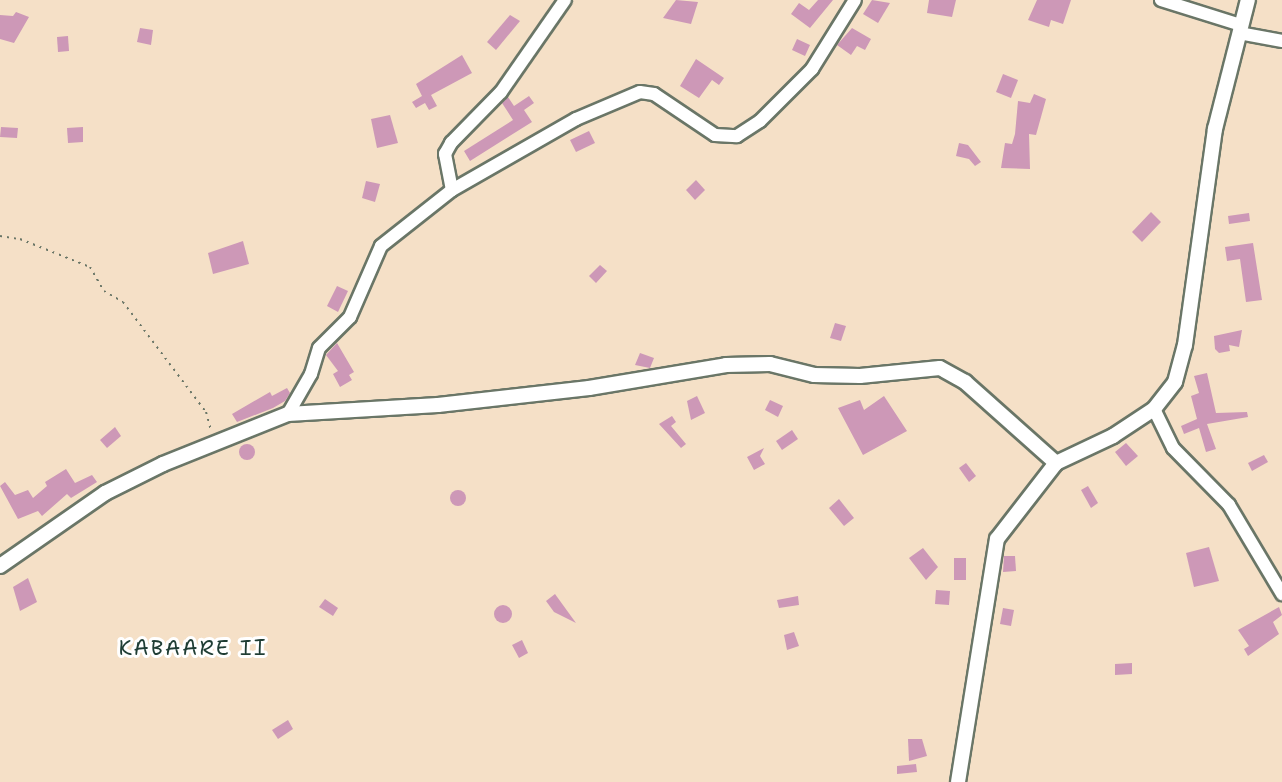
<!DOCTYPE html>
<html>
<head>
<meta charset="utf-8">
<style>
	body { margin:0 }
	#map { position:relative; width:1282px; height:782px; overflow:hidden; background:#f5e0c7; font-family:"Shantell Sans",sans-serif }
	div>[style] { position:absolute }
	.building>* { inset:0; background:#cd98b7 }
	.round { border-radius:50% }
	.path>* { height:2px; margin-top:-1px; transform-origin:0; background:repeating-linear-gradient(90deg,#6a7667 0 2px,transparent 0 7px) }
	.roads { filter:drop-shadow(2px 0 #6a7667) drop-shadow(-2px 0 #6a7667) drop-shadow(0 2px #6a7667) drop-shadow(0 -2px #6a7667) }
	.minor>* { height:12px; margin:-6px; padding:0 6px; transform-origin:6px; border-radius:6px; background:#fff }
	.tertiary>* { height:14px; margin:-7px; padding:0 7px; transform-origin:7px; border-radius:7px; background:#fff }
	span { translate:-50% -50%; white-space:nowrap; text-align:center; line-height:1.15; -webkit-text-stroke:6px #fff; paint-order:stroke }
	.quarter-label { font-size:21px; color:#1f3d34; letter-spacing:2px }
</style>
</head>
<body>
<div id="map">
	<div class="building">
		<i style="clip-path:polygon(676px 0,698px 2px,691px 24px,663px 18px)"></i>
		<i style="clip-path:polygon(818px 0,833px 0,810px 28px,791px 14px,799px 3px,809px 10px)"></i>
		<i style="clip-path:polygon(872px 0,890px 3px,878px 23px,863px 14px)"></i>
		<i style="clip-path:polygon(929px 0,956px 0,952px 17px,927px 13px)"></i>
		<i style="clip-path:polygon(1037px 0,1071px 0,1063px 24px,1051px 20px,1049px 27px,1028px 20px)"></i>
		<i style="clip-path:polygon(16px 12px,29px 17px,14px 43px,0 39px,0 15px,13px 16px)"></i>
		<i style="clip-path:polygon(510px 15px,520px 21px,496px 50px,487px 42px)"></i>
		<i style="clip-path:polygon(140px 28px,153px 30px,151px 45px,137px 42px)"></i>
		<i style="clip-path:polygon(852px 28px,871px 39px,865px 50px,857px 46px,851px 55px,837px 45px)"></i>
		<i style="clip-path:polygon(68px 36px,69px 51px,58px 52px,57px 37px)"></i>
		<i style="clip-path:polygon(797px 39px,810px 45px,805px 56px,792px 50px)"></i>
		<i style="clip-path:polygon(462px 55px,472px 73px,431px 95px,437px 106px,429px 110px,425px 103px,416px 108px,412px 102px,422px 96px,416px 84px)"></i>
		<i style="clip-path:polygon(696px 59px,724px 78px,719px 85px,712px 80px,699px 98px,680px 86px)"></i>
		<i style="clip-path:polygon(1003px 74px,1018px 80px,1011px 98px,996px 92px)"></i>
		<i style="clip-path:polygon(1034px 94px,1046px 99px,1036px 135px,1029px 134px,1030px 169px,1001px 168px,1005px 143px,1012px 144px,1015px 134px,1018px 101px,1030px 103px)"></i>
		<i style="clip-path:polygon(529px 96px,534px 103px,524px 110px,532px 122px,470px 161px,464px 151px,513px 120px,502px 103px,508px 97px,514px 106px)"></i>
		<i style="clip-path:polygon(390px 115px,398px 143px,377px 148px,371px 119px)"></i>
		<i style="clip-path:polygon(1px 127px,18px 128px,17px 138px,0 137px)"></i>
		<i style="clip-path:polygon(83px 127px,83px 142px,68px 143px,67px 128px)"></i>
		<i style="clip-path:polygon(589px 131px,595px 143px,576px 152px,570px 140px)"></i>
		<i style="clip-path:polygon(959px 143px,968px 145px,981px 162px,975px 166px,969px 159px,956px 156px)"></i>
		<i style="clip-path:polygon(696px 180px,705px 190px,695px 200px,686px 190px)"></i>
		<i style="clip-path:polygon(366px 181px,380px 184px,375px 202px,362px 198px)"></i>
		<i style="clip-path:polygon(1151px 212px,1161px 222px,1142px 242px,1132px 232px)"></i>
		<i style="clip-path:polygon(1249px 213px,1250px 221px,1229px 224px,1228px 216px)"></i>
		<i style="clip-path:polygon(243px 241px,249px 264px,213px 274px,208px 253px)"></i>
		<i style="clip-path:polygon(1253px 243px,1262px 300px,1246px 302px,1240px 259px,1227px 261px,1225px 247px)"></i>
		<i style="clip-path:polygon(600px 265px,607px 271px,596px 283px,589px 276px)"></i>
		<i style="clip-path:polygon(337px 286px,348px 291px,338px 312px,327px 306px)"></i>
		<i style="clip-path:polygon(835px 323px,846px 326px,841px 341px,830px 338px)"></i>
		<i style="clip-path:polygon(1242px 330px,1239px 347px,1229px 345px,1230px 351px,1219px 353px,1215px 349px,1214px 336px)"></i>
		<i style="clip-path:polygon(337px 343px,354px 372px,349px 375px,352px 380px,340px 387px,333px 374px,338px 371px,326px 355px)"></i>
		<i style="clip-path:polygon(640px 353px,654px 358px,650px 368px,635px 365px)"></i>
		<i style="clip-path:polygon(1207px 373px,1216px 413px,1247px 412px,1248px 417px,1207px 424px,1216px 449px,1206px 452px,1199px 428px,1184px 434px,1181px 426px,1197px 419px,1191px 396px,1199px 393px,1194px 376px)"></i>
		<i style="clip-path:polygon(287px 388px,290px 393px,285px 401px,273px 408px,237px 422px,232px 414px,270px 392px,272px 396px)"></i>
		<i style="clip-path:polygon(697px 396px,705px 413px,691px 420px,687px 401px)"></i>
		<i style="clip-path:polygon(884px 396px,907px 431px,863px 455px,838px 408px,860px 400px,864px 410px)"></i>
		<i style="clip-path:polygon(770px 400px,783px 406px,778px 417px,765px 410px)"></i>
		<i style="clip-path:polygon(672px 416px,676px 422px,671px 426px,686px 444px,681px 448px,659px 424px)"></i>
		<i style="clip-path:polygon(115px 427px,121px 436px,107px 448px,100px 440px)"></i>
		<i style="clip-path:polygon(792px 430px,798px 439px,782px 450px,776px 441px)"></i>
		<i style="clip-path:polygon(1126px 443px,1138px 456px,1126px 466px,1115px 452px)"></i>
		<i class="round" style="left:239px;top:444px;width:16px;height:16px"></i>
		<i style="clip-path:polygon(764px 448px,760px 456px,765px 464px,754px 470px,747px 457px)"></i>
		<i style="clip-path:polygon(1264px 455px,1268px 462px,1252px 471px,1248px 463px)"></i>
		<i style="clip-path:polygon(966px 463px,976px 476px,969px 482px,959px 468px)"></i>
		<i style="clip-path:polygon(66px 469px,75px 483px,92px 475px,97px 482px,71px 498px,67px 494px,42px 516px,38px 511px,18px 519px,0 486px,5px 482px,15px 495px,28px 490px,33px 498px,47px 486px,45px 482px)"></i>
		<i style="clip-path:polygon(1088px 486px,1098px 503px,1091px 508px,1081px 490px)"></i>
		<i class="round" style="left:450px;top:490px;width:16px;height:16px"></i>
		<i style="clip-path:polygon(839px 499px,854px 518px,844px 526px,829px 508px)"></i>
		<i style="clip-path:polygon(1209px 547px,1219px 581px,1194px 587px,1186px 553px)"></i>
		<i style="clip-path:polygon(923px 548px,938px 567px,926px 580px,909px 558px)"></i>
		<i style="clip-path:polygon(1004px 556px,1015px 556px,1016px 571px,1003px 572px)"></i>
		<i style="clip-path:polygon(954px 558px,966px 558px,966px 580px,954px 580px)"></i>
		<i style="clip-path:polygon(28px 578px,37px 602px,20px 611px,13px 587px)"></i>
		<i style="clip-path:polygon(936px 590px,950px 591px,949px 605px,935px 604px)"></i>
		<i style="clip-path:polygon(555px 594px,576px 623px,554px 612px,546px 601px)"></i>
		<i style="clip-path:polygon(798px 596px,799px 605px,779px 608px,777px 600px)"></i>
		<i style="clip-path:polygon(325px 599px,338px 608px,333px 616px,319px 607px)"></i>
		<i class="round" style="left:494px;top:605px;width:18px;height:18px"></i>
		<i style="clip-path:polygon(1279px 607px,1282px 615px,1273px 622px,1279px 634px,1248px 656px,1244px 649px,1249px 646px,1238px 630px)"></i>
		<i style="clip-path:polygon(1003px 608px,1014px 610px,1011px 626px,1000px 624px)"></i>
		<i style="clip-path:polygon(794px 632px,799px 646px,787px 650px,784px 635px)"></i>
		<i style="clip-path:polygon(522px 640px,528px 653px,519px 658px,512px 645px)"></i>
		<i style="clip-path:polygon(1132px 663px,1132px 674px,1115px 675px,1115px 664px)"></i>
		<i style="clip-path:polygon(288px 720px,293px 729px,278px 739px,272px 730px)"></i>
		<i style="clip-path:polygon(908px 739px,922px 739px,927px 756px,909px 761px)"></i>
		<i style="clip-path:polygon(916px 764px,917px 772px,897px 774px,897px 766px)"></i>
	</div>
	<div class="path">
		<i style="left:0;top:236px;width:20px;rotate:9deg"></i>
		<i style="left:20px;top:239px;width:75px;rotate:21.8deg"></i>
		<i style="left:90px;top:267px;width:28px;rotate:60deg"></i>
		<i style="left:104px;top:291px;width:22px;rotate:30deg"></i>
		<i style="left:123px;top:302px;width:138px;rotate:53deg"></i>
		<i style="left:206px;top:412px;width:20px;rotate:75deg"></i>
	</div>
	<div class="roads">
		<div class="minor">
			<i style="left:1161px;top:0;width:84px;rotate:17.4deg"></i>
			<i style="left:1239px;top:33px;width:44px;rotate:10.5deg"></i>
			<i style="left:452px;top:190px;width:143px;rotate:-29.8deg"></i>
			<i style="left:576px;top:119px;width:69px;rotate:-22.9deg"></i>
			<i style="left:640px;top:92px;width:14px;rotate:8deg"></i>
			<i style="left:654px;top:94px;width:73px;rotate:33.9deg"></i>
			<i style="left:715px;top:135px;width:22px;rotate:3deg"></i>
			<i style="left:737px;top:136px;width:27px;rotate:-33deg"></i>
			<i style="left:760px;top:121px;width:74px;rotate:-45deg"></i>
			<i style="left:812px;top:69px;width:81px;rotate:-58.1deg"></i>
			<i style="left:1154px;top:409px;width:43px;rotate:64deg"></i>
			<i style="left:1173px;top:448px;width:80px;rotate:45.5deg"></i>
			<i style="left:1229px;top:505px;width:104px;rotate:59.2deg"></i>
			<i style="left:288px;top:414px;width:46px;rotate:-60.1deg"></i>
			<i style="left:311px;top:374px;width:27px;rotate:-73deg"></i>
			<i style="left:319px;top:348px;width:44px;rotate:-45deg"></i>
			<i style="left:350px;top:317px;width:77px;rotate:-66.4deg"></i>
			<i style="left:381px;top:246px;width:90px;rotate:-38.3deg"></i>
			<i style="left:452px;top:190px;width:37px;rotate:-101deg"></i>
			<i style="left:445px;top:154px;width:13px;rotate:-61deg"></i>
			<i style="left:451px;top:143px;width:71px;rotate:-45.6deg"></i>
			<i style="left:501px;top:92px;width:112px;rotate:-55.2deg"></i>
		</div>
		<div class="tertiary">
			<i style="left:0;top:566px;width:128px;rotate:-34.8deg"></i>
			<i style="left:105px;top:493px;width:65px;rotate:-26.6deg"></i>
			<i style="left:163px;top:464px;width:135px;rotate:-21.8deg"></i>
			<i style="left:288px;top:414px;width:150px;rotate:-3.4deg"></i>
			<i style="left:438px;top:405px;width:152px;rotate:-6.4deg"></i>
			<i style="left:589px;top:388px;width:139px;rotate:-9.5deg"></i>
			<i style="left:726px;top:365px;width:44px;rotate:-1.3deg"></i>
			<i style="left:770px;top:364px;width:45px;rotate:14deg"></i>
			<i style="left:814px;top:375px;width:46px;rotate:1.2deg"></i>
			<i style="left:860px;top:376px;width:80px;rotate:-5.7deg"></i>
			<i style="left:940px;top:368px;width:29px;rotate:29deg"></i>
			<i style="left:965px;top:382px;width:122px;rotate:41.7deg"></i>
			<i style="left:958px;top:782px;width:246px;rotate:-80.9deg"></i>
			<i style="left:997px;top:539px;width:96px;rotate:-52.2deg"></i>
			<i style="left:1056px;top:463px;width:63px;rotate:-25.3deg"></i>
			<i style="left:1113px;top:436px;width:49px;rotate:-33.4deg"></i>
			<i style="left:1154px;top:409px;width:34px;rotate:-52deg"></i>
			<i style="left:1175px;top:382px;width:38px;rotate:-75deg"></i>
			<i style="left:1185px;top:345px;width:218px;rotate:-82.1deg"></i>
			<i style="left:1215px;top:129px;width:133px;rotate:-75.7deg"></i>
		</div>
	</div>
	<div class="quarter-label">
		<span style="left:193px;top:648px">KABAARE II</span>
	</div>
</div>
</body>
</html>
